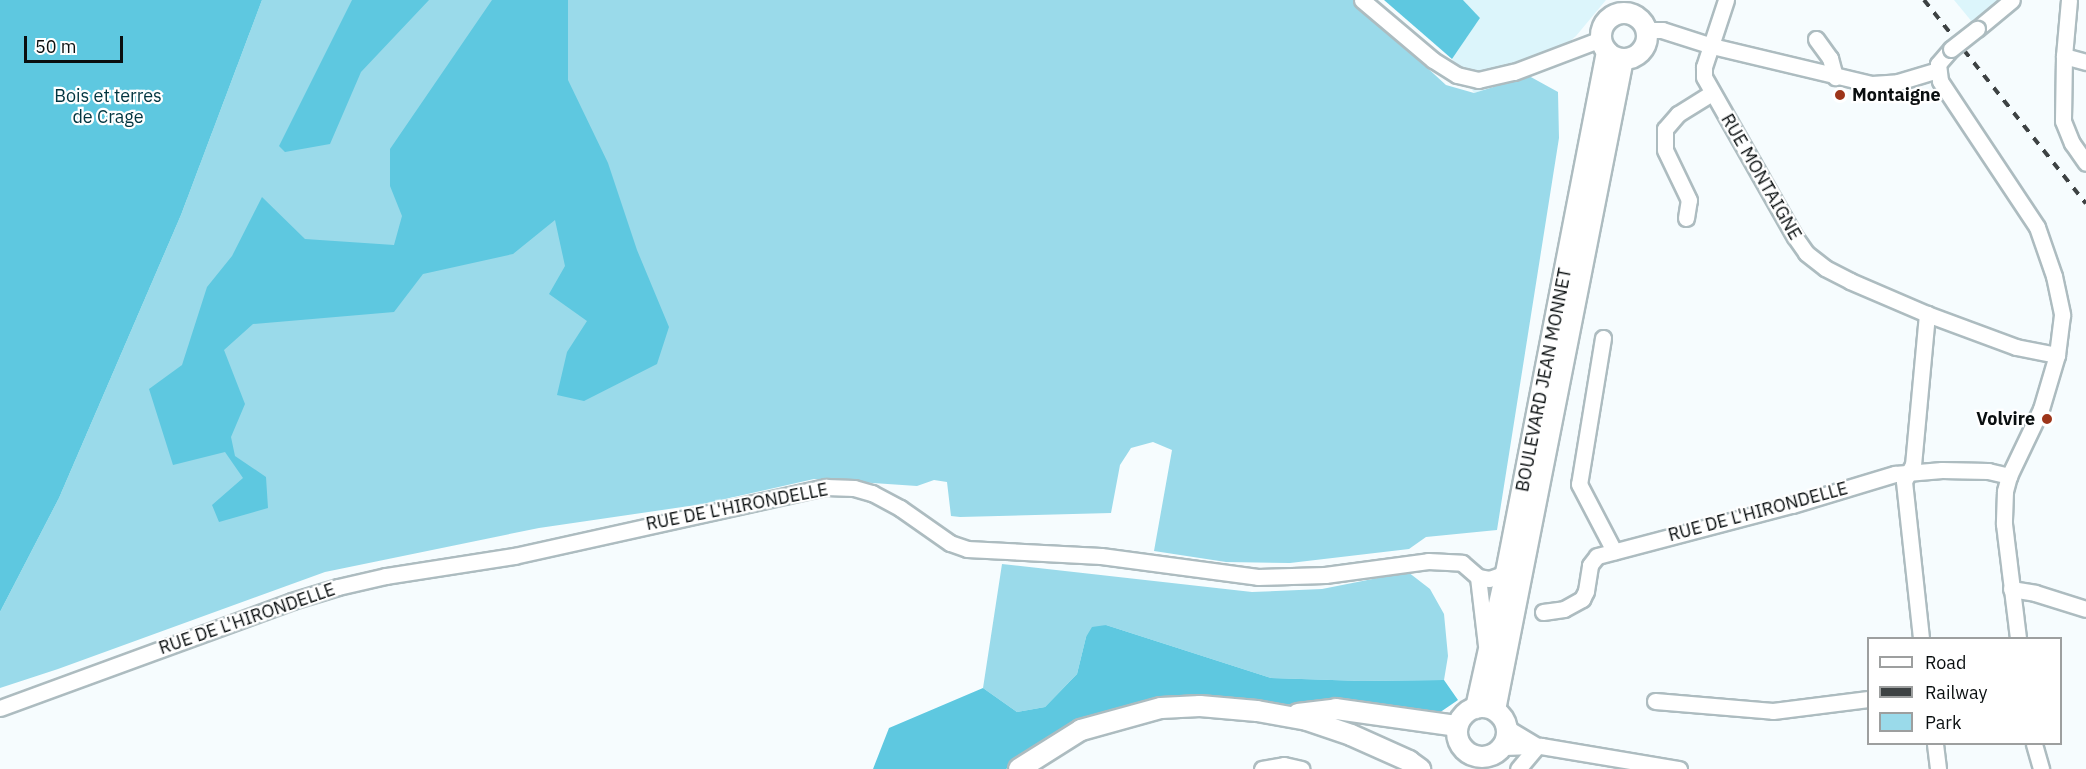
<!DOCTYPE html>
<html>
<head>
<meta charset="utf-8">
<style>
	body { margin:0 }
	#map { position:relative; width:2086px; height:769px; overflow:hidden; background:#f6fcfe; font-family:"IBM Plex Sans",sans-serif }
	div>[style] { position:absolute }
	.built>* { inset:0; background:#dcf5fb }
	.green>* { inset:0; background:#9adaea }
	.forest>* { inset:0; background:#5ec8e0 }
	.roads { filter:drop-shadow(2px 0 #adbcc0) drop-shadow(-2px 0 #adbcc0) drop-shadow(0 2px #adbcc0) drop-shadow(0 -2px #adbcc0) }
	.minor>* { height:15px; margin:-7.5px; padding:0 7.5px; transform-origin:7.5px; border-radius:7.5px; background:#fff }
	.major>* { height:20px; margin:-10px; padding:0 10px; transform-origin:10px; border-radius:10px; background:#fff }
	.major>.ring { margin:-10px; padding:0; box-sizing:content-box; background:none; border:20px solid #fff; border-radius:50% }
	.rail>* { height:4px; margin-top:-2px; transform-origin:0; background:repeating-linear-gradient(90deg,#3d4243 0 8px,transparent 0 16px) }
	.bridges { filter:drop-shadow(2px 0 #adbcc0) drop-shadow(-2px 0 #adbcc0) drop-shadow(0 2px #adbcc0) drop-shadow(0 -2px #adbcc0) }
	.minor-bridge>* { height:15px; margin:-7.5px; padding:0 7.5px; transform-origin:7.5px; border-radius:7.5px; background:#fff }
	.dots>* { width:16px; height:16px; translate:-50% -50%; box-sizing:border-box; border:3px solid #fff; border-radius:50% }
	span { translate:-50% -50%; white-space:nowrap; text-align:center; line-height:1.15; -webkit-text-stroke:4.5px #fff; paint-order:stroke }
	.poi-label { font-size:18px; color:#0a0f10; font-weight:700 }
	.left { translate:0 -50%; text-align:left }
	.right { translate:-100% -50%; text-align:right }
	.park-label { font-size:18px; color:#013540 }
	.street-label { font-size:18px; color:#0a0f10 }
	.legend { position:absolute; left:1867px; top:637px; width:195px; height:108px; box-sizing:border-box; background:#fff; border:2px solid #9d9f9f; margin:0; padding:8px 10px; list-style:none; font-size:18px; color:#0a0f10 }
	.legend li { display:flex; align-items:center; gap:12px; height:30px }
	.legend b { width:30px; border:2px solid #9d9f9f }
	.scale { position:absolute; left:24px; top:36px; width:99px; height:27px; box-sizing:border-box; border:3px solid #0a0f10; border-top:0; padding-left:8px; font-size:18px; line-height:21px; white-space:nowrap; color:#0a0f10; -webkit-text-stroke:4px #fff; paint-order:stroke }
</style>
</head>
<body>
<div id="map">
	<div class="built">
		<i style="clip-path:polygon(1463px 0,1606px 0,1576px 36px,1529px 76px,1474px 93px,1452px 59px,1480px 18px)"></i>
		<i style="clip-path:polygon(1954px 0,2000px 0,1973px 23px)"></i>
	</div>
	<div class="green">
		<i style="clip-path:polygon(262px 0,1353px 0,1446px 85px,1474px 93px,1529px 76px,1558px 92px,1559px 138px,1497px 530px,1426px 537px,1409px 549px,1290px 563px,1226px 562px,1154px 551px,1172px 450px,1153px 442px,1131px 448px,1120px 465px,1111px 513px,960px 517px,951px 516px,947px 482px,934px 480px,917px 486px,814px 479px,703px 504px,539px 528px,325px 572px,58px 669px,0 688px,0 612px,59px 498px,181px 215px)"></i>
		<i style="clip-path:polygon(1002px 564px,1252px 592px,1322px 589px,1408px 572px,1430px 589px,1444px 614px,1448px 656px,1444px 680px,1362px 681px,1271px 678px,1106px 625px,1086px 637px,1077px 674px,1045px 707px,1017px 712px,983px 688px)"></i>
	</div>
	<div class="forest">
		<i style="clip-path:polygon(0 0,262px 0,181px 215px,59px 498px,0 612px)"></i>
		<i style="clip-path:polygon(352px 0,429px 0,361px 72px,330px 144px,285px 152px,279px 146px)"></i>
		<i style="clip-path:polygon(492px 0,568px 0,568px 80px,608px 163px,637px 250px,669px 327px,657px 364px,584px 401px,557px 395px,567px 352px,587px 321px,549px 294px,565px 266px,555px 220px,513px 254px,423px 274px,394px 312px,253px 324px,224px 350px,245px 404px,231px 437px,235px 456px,266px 477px,268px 508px,219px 522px,212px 505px,243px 478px,225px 452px,173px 465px,149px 389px,182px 365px,207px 287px,232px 256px,262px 197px,305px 239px,394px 245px,402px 216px,390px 186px,390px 149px)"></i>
		<i style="clip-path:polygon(1384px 0,1463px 0,1480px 18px,1452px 59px)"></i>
		<i style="clip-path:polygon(1106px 625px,1271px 678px,1362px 681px,1444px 680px,1458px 700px,1439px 713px,1359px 702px,1305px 706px,1180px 695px,1121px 708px,1041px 746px,1006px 769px,873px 769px,889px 728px,983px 688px,1017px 712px,1045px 707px,1077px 674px,1086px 637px,1092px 627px)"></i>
	</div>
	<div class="roads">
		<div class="minor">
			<i style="left:1362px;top:0;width:93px;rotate:40.2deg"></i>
			<i style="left:1433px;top:60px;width:28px;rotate:32deg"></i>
			<i style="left:1457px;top:75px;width:22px;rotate:13deg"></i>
			<i style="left:1478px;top:80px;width:37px;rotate:-13deg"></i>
			<i style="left:1514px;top:72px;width:93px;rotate:-20.8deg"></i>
			<i style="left:1726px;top:0;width:71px;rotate:108.2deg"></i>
			<i style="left:1704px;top:67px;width:10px;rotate:90deg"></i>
			<i style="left:1704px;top:77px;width:184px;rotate:60.4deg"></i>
			<i style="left:1795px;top:237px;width:19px;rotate:55deg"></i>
			<i style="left:1806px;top:253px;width:24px;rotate:38deg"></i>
			<i style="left:1825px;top:268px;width:28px;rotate:27deg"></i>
			<i style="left:1850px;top:281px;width:84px;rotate:23.2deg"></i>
			<i style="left:1927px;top:314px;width:95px;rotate:20.3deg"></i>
			<i style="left:2016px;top:347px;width:42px;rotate:11deg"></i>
			<i style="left:2069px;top:0;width:56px;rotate:95.1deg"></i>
			<i style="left:2064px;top:56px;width:65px;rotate:90.9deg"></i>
			<i style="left:2063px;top:121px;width:24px;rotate:68deg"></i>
			<i style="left:2072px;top:143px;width:24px;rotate:55deg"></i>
			<i style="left:1977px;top:29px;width:45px;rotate:-39.6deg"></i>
			<i style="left:1646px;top:30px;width:16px"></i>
			<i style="left:1662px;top:30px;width:52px;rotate:17.7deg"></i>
			<i style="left:1712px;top:46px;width:164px;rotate:13.4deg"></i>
			<i style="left:1872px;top:84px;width:26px;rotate:-4deg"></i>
			<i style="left:1898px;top:82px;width:42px;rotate:-16.7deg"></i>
			<i style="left:1816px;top:39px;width:24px;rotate:54deg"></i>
			<i style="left:1830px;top:58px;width:20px;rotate:75deg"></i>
			<i style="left:1951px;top:49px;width:20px;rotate:131deg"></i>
			<i style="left:1938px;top:64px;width:17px;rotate:83deg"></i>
			<i style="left:1940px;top:81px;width:175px;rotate:56.4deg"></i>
			<i style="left:2037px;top:227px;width:52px;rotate:70.9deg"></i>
			<i style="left:2054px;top:276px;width:40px;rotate:78deg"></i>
			<i style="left:2062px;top:315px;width:40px;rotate:97.1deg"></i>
			<i style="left:2057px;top:355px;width:56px;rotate:106.5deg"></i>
			<i style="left:2041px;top:409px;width:74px;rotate:115.5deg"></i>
			<i style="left:2009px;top:476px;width:16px;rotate:105deg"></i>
			<i style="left:2005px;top:491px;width:33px;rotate:92deg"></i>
			<i style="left:2004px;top:524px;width:115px;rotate:83deg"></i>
			<i style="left:2064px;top:56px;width:23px;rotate:15deg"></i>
			<i style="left:1686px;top:218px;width:18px;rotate:-81deg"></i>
			<i style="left:1689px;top:200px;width:55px;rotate:-115.6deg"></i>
			<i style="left:1665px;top:150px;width:21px;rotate:-90deg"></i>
			<i style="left:1665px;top:129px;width:20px;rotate:-49deg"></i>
			<i style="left:1678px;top:114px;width:40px;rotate:-32deg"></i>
			<i style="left:1603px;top:338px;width:148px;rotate:99.3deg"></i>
			<i style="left:1579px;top:484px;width:76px;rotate:62.4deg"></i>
			<i style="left:1478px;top:577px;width:68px;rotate:83.3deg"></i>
			<i style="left:2011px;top:589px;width:24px;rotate:9deg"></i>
			<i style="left:2035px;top:593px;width:53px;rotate:17.4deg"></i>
			<i style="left:1543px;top:612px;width:21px;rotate:-8deg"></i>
			<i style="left:1564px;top:609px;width:21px;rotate:-29deg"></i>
			<i style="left:1582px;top:599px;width:9px;rotate:-63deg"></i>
			<i style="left:1586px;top:591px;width:26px;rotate:-81deg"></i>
			<i style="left:1590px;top:565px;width:11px;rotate:-52deg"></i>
			<i style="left:1597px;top:556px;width:202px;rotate:-14.7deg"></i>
			<i style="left:1792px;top:505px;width:108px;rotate:-16.8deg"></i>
			<i style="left:1895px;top:474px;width:47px;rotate:-4.9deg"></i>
			<i style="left:1942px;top:470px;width:46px;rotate:1.2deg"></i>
			<i style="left:1988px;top:471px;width:22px;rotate:13deg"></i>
			<i style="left:1921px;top:638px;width:158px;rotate:-96.2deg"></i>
			<i style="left:1904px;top:481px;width:18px;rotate:-61deg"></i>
			<i style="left:1913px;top:465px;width:152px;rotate:-84.7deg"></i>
			<i style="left:1655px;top:701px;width:118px;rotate:4.8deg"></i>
			<i style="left:1773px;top:711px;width:96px;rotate:-7.2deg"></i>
			<i style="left:0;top:708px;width:311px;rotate:-20.1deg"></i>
			<i style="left:292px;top:601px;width:48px;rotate:-16.9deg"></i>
			<i style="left:338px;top:587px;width:49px;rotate:-12.9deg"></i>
			<i style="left:386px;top:576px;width:130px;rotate:-8.9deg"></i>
			<i style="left:514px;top:556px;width:320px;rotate:-12.5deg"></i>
			<i style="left:826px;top:487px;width:28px;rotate:2deg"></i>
			<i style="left:854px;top:488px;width:19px;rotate:16deg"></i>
			<i style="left:872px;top:493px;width:32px;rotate:28deg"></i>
			<i style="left:900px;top:508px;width:61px;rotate:35deg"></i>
			<i style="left:950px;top:543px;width:18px;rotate:19deg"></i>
			<i style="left:967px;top:549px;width:134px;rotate:3deg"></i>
			<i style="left:1101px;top:556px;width:158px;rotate:7.6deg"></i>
			<i style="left:1258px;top:577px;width:67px;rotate:-1.7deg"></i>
			<i style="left:1325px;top:575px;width:104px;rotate:-7.7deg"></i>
			<i style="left:1428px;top:561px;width:34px;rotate:3deg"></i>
			<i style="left:1462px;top:563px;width:21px;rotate:41deg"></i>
			<i style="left:1478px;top:577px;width:11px;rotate:10deg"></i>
			<i style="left:1489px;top:579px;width:18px;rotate:-19deg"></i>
			<i style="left:1507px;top:728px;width:35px;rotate:31deg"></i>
			<i style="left:1935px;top:744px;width:25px;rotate:83deg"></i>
			<i style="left:2034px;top:744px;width:26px;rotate:74deg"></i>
			<i style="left:1503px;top:747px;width:38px;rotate:-2deg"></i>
			<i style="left:1541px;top:746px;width:140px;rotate:9.5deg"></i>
			<i style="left:1262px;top:769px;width:22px;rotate:-10deg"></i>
			<i style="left:1284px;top:765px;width:18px;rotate:13deg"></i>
			<i style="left:1518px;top:769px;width:30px;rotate:-50deg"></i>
		</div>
		<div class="major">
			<i class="ring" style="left:1601px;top:13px;width:26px;height:26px"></i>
			<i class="ring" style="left:1457px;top:707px;width:30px;height:30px"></i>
			<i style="left:1476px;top:708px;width:138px;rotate:-77.5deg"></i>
			<i style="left:1506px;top:573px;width:531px;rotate:-79.03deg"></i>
			<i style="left:1495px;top:710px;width:663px;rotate:-78.88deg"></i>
			<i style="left:1298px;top:714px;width:38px;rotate:-7deg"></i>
			<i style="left:1336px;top:709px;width:122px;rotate:8deg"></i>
			<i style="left:1019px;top:769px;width:73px;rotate:-32.2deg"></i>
			<i style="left:1081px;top:730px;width:83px;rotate:-15.4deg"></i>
			<i style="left:1161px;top:708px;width:39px;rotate:-3deg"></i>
			<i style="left:1200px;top:706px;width:57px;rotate:5deg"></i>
			<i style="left:1257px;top:711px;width:51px;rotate:10.2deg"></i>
			<i style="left:1307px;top:720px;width:46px;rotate:18.8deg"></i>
			<i style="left:1351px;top:735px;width:64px;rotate:24.1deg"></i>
			<i style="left:1409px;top:761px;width:14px;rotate:36deg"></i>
		</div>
	</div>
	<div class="rail">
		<i style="left:1924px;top:0;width:260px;rotate:51.5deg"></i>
	</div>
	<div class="bridges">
		<div class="minor-bridge">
			<i style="left:1951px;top:49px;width:33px;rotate:-38deg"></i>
		</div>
	</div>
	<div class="dots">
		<i style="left:1840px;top:95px;background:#9d351a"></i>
		<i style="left:2047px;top:419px;background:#9d351a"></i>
	</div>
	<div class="poi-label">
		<span class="left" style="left:1852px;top:95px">Montaigne</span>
		<span class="right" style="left:2035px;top:419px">Volvire</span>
	</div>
	<div class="park-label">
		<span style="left:108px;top:107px">Bois et terres<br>de Crage</span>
	</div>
	<div class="street-label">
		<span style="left:1761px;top:177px;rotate:60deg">RUE MONTAIGNE</span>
		<span style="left:1544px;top:380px;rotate:-79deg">BOULEVARD JEAN MONNET</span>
		<span style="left:737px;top:507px;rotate:-11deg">RUE DE L'HIRONDELLE</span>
		<span style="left:1758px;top:512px;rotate:-15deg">RUE DE L'HIRONDELLE</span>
		<span style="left:247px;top:619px;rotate:-19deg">RUE DE L'HIRONDELLE</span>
	</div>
	<ul class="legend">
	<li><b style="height:8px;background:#fff"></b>Road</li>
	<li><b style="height:8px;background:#3d4243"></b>Railway</li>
	<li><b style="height:16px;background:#9adaea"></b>Park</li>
	</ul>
	<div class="scale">50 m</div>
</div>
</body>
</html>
